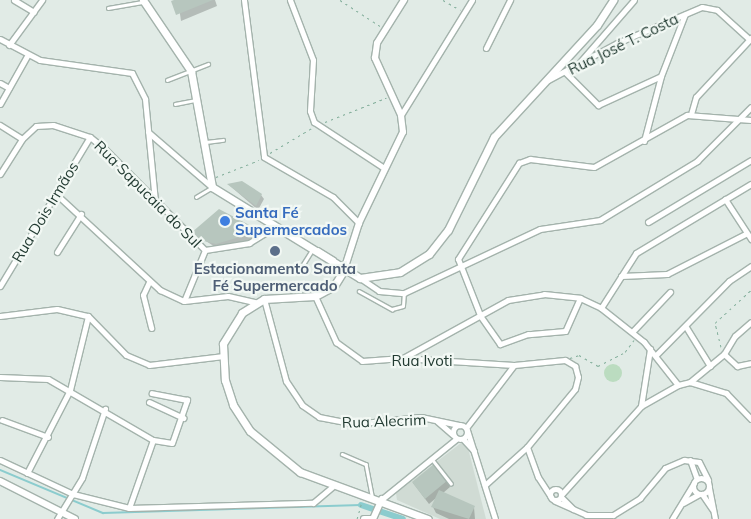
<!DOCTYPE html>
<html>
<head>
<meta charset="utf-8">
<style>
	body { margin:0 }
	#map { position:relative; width:751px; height:519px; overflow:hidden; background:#e1ebe6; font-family:Mulish,sans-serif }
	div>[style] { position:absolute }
	.built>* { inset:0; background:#d0dbd4 }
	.green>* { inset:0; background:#bbdcc0 }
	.round { border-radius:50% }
	.shadow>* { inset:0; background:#0003 }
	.stream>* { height:2px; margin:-1px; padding:0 1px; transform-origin:1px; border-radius:1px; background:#8bccce }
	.canal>* { height:6px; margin:-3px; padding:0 3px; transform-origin:3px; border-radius:3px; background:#8bccce }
	.building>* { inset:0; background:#b7c6be }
	.path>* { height:1px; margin-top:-0.5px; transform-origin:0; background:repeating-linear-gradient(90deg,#83ae9b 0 2.5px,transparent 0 6.5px) }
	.roads { filter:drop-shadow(1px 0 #a4b3ac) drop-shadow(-1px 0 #a4b3ac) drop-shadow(0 1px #a4b3ac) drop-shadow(0 -1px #a4b3ac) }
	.service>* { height:2.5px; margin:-1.25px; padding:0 1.25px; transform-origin:1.25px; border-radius:1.25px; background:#fff }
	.minor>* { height:5px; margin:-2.5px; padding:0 2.5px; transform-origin:2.5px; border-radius:2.5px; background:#fff }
	.minor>.ring { margin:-2.5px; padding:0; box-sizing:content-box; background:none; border:5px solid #fff; border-radius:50% }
	.tertiary>* { height:6px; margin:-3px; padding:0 3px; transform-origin:3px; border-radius:3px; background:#fff }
	.secondary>* { height:7px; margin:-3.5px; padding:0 3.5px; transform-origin:3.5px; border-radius:3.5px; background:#fff }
	.dots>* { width:14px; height:14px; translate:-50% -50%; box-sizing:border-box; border:2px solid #f2f8f4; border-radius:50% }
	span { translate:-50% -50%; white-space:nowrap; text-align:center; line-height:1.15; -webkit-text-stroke:4.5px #f2f8f4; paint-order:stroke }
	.street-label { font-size:15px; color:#223b32 }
	.shop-label { font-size:15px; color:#366cbe; font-weight:700 }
	.left { translate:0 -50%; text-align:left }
	.service-label { font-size:15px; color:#4e5e75; font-weight:700 }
</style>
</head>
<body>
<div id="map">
	<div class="built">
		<i style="clip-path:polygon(461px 443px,468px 448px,486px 519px,440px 519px,397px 500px,396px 493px)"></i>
	</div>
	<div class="green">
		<i class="round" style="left:604px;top:364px;width:18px;height:18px"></i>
	</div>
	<div class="shadow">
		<i style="clip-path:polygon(178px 0,215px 0,217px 6px,181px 21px)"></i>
		<i style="clip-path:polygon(229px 185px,261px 195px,264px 199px,258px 210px)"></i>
		<i style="clip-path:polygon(254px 228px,256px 239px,220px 250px,193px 233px)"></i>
		<i style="clip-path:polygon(447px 481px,450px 487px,443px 493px,474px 507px,475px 519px,449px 519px,436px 513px,433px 507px,436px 498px,429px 504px,413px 483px)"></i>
	</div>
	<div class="stream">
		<i style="left:0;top:470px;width:112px;rotate:22.7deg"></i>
		<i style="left:103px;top:513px;width:258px;rotate:-1.8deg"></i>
	</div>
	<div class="canal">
		<i style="left:361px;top:505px;width:44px;rotate:18.4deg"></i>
	</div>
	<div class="building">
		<i style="clip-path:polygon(174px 0,213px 0,176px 15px,171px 1px)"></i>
		<i style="clip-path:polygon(242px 181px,262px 194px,256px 206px,227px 184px)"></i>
		<i style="clip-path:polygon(219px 209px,255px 228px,253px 233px,216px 244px,200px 240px,191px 233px)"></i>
		<i style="clip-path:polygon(434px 464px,448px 480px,425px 499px,412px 482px)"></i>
		<i style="clip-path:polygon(439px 490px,475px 506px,469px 519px,431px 507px)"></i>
	</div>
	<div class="path">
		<i style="left:340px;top:0;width:48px;rotate:33deg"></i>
		<i style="left:443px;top:0;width:20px;rotate:30deg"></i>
		<i style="left:325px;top:122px;width:66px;rotate:-21.5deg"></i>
		<i style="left:270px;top:153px;width:49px;rotate:-30.8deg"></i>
		<i style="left:216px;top:177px;width:46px;rotate:-21.6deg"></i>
		<i style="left:721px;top:347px;width:25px;rotate:-104deg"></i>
		<i style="left:715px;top:323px;width:49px;rotate:-42.5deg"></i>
		<i style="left:570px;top:358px;width:9px;rotate:-18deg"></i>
		<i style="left:579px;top:355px;width:22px;rotate:30deg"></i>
		<i style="left:598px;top:366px;width:30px;rotate:-27deg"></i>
		<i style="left:625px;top:352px;width:15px;rotate:-53deg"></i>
		<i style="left:357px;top:519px;width:18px;rotate:-74deg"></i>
	</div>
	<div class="roads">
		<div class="service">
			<i style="left:108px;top:8px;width:36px;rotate:-10deg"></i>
			<i style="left:167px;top:80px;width:44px;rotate:-21.3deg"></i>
			<i style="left:175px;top:104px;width:21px;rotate:-11deg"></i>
			<i style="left:206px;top:142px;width:17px;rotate:-7deg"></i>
			<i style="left:196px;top:197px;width:17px;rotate:-31deg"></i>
			<i style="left:318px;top:249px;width:19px;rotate:32deg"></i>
			<i style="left:302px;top:266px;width:19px;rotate:-58deg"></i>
			<i style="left:359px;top:291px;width:38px;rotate:29deg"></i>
			<i style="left:392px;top:309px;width:11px;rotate:-15deg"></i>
			<i style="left:403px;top:306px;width:13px;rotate:-86deg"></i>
			<i style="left:342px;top:454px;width:26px;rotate:23deg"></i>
			<i style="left:366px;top:464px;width:33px;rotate:79deg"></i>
			<i style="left:432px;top:459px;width:31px;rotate:52deg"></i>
		</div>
		<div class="minor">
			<i style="left:14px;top:0;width:23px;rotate:31deg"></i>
			<i style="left:244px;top:0;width:158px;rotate:82.7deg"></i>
			<i style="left:264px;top:157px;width:80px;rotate:30.1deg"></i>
			<i style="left:333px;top:197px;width:37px;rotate:45deg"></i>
			<i style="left:290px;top:0;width:64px;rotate:69deg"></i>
			<i style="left:313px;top:60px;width:51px;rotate:93.4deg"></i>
			<i style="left:310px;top:111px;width:12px;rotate:70deg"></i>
			<i style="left:314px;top:122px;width:84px;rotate:33.3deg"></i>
			<i style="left:0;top:39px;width:45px;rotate:27.7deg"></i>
			<i style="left:40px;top:60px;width:93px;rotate:8deg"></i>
			<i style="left:132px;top:73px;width:29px;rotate:63deg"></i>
			<i style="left:145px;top:99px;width:102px;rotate:84.4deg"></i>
			<i style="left:9px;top:45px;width:56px;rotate:-53.7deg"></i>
			<i style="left:486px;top:48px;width:54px;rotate:-63.4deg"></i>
			<i style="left:580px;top:62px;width:82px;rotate:-48.9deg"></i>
			<i style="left:565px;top:72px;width:47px;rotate:45deg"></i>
			<i style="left:598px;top:105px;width:69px;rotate:-24.7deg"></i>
			<i style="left:548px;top:80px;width:78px;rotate:-28.2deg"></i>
			<i style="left:617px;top:43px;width:92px;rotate:-23deg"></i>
			<i style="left:702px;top:7px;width:15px;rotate:11deg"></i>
			<i style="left:717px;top:10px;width:43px;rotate:42.2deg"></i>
			<i style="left:0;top:83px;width:10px;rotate:29deg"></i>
			<i style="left:0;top:104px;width:55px;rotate:-60.6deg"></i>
			<i style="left:691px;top:114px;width:18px;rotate:-74deg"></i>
			<i style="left:696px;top:97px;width:81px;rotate:-47deg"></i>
			<i style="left:401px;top:115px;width:135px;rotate:-58.3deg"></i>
			<i style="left:0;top:125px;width:26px;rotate:32deg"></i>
			<i style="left:148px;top:132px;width:84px;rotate:40.7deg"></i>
			<i style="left:644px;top:141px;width:67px;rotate:-75.3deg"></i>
			<i style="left:661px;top:76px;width:66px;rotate:-68.8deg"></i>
			<i style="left:0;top:174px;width:41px;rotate:-57.8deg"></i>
			<i style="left:22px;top:139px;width:19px;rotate:-43deg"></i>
			<i style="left:36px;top:126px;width:17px;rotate:-3deg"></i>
			<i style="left:53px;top:125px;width:39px;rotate:18deg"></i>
			<i style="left:90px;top:137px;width:19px;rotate:39deg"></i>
			<i style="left:105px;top:149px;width:142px;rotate:45.3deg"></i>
			<i style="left:205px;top:250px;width:45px;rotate:-9deg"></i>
			<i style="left:249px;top:243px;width:31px;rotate:-32deg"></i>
			<i style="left:56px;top:194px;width:142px;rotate:42.7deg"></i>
			<i style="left:160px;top:290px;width:26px;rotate:25deg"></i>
			<i style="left:184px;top:301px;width:44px;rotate:-6.5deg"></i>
			<i style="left:228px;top:296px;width:28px;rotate:13deg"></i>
			<i style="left:725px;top:199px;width:48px;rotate:57deg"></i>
			<i style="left:648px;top:222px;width:120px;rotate:-31deg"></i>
			<i style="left:57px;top:252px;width:45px;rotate:-57.7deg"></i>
			<i style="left:621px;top:276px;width:46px;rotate:-2.5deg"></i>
			<i style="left:667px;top:274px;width:88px;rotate:-27.1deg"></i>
			<i style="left:360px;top:278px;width:23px;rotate:34deg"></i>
			<i style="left:379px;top:291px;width:25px;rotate:5deg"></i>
			<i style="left:404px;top:293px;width:150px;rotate:-25.2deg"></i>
			<i style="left:540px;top:229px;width:61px;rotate:-8.5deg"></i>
			<i style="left:600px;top:220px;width:114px;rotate:-31.3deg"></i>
			<i style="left:697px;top:161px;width:76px;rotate:-45deg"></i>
			<i style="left:149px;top:282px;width:14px;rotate:115deg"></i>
			<i style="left:143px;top:295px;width:34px;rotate:76deg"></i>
			<i style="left:0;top:286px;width:174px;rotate:-58.9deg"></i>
			<i style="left:315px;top:296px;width:51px;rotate:65.5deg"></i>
			<i style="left:336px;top:342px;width:32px;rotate:36deg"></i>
			<i style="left:362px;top:361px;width:40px;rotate:-4.3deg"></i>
			<i style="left:402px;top:358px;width:112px;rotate:3.6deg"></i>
			<i style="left:514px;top:365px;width:51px;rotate:-5.6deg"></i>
			<i style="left:565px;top:360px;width:12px;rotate:31deg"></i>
			<i style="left:575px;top:366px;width:11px;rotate:75deg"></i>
			<i style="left:578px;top:377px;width:12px;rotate:104deg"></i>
			<i style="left:575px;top:389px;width:75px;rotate:129.6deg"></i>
			<i style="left:527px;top:447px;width:57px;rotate:137.9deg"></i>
			<i style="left:580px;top:298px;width:36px;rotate:114deg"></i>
			<i style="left:565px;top:331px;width:37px;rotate:175deg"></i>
			<i style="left:528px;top:334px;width:30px;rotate:160deg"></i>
			<i style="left:500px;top:344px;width:35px;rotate:-125deg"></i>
			<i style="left:480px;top:315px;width:60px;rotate:-111.4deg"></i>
			<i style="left:458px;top:259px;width:114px;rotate:-57.6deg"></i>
			<i style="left:519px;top:163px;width:12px;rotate:-20deg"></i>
			<i style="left:530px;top:159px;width:64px;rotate:7.1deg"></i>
			<i style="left:594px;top:167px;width:107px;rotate:-29.2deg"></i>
			<i style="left:687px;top:115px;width:64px;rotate:4.5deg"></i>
			<i style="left:264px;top:299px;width:85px;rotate:75deg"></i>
			<i style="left:286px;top:381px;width:29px;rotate:56deg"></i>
			<i style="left:302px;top:405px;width:21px;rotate:35deg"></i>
			<i style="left:319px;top:417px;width:36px;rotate:11deg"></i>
			<i style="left:354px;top:424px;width:67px;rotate:-6deg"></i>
			<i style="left:421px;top:417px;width:40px;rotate:12deg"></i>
			<i style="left:184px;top:301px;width:55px;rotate:-67.6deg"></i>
			<i style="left:601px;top:308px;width:65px;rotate:-57.5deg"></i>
			<i style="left:636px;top:253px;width:134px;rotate:-31deg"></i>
			<i style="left:0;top:316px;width:57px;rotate:-7deg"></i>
			<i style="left:57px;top:309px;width:32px;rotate:13deg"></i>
			<i style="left:88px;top:316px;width:54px;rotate:45.7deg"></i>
			<i style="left:126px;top:355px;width:25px;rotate:23deg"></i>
			<i style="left:149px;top:365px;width:75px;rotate:-6.9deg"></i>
			<i style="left:686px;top:327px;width:46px;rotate:58.4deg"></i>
			<i style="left:633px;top:331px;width:54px;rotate:-46.5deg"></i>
			<i style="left:724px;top:354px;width:18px;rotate:43deg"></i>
			<i style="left:737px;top:366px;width:14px;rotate:-12deg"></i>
			<i style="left:656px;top:355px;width:104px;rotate:-45.4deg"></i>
			<i style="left:729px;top:281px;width:27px;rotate:-34deg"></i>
			<i style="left:403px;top:358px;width:120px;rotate:-28.9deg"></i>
			<i style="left:508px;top:300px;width:36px;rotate:-9deg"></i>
			<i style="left:544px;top:294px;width:36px;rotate:6deg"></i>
			<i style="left:580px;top:298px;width:23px;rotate:25deg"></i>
			<i style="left:601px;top:308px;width:55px;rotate:38.3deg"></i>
			<i style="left:644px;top:342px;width:55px;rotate:51.7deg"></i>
			<i style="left:0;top:377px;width:48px;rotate:2.4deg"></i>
			<i style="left:48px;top:379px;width:121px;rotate:30.2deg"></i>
			<i style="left:153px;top:440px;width:19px;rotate:9deg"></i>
			<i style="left:172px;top:443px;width:46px;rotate:-70.8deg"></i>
			<i style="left:187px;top:400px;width:36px;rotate:-169deg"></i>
			<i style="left:690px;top:382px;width:44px;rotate:-39.5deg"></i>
			<i style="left:724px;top:354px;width:21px;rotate:-59deg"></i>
			<i style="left:735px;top:336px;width:21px;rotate:-41deg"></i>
			<i style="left:149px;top:402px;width:38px;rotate:25deg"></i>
			<i style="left:641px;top:406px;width:58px;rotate:-81deg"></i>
			<i style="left:2px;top:420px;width:49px;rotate:20.3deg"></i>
			<i style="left:437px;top:421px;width:21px;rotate:41deg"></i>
			<i class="ring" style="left:453px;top:425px;width:9px;height:9px"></i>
			<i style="left:466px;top:428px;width:79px;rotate:-52.7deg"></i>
			<i style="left:467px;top:430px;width:93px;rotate:72.5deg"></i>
			<i style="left:463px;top:439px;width:16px;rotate:47deg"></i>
			<i style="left:527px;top:447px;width:32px;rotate:70deg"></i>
			<i style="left:538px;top:477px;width:24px;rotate:57deg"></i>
			<i style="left:0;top:460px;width:81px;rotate:25deg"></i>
			<i style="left:73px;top:494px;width:58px;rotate:14deg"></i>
			<i style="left:129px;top:508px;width:184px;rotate:-1.6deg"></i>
			<i style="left:313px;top:503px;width:25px;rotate:-40deg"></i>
			<i style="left:690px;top:460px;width:20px;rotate:70deg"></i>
			<i style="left:27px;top:473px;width:93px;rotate:-62.6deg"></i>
			<i style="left:70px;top:390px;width:76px;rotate:-76.3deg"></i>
			<i class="ring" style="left:693px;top:478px;width:11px;height:11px"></i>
			<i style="left:709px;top:488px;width:32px;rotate:79deg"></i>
			<i class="ring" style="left:550.5px;top:489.5px;width:6px;height:6px"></i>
			<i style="left:702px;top:494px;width:18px;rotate:56deg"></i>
			<i style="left:561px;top:495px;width:120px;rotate:-48deg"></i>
			<i style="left:641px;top:406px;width:43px;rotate:-29.6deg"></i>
			<i style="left:678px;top:385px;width:12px;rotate:-14deg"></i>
			<i style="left:690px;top:382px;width:38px;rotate:17deg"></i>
			<i style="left:726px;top:393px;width:36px;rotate:46deg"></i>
			<i style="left:561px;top:497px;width:17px;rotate:45deg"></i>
			<i style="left:382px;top:499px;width:95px;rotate:-39deg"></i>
			<i style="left:555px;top:501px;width:34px;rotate:24deg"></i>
			<i style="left:586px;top:515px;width:27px"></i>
			<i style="left:613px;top:515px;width:32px;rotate:-32deg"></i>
			<i style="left:640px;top:498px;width:39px;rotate:-50deg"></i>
			<i style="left:665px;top:468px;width:21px;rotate:-23deg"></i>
			<i style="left:684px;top:460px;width:15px;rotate:8deg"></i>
			<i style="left:699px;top:462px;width:20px;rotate:63deg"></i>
			<i style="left:683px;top:503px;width:18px;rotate:-29deg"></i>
			<i style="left:129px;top:508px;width:72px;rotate:-70.6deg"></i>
			<i style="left:57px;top:519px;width:48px;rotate:-58.6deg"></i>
			<i style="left:82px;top:478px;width:73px;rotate:-71.6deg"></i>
			<i style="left:672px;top:519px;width:42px;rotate:-58.6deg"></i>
		</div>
		<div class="tertiary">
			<i style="left:344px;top:270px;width:49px;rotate:-72.3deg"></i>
			<i style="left:359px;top:223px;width:101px;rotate:-64.2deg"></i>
			<i style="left:403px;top:132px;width:17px;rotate:-97deg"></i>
			<i style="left:401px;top:115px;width:63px;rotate:-114.5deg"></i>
			<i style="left:375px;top:58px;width:15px;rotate:-82deg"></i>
			<i style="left:377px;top:43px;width:51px;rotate:-57.9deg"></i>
			<i style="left:0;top:481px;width:84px;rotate:26.9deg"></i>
			<i style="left:364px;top:519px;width:9px"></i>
			<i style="left:373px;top:519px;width:22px;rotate:-66deg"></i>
		</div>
		<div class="secondary">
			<i style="left:143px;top:0;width:86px;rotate:55.9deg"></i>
			<i style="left:191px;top:71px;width:118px;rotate:79.7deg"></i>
			<i style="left:212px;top:187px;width:174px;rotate:31.6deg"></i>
			<i style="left:360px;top:278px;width:40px;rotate:-8.5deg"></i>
			<i style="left:400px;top:272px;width:34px;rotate:-32deg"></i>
			<i style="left:429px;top:254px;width:31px;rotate:-52deg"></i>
			<i style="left:448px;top:230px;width:104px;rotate:-63.7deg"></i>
			<i style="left:494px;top:137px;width:152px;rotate:-47.4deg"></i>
			<i style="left:597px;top:25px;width:30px;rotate:-57deg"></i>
			<i style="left:344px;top:270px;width:19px;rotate:122deg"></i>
			<i style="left:334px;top:286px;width:21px;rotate:152deg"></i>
			<i style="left:315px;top:296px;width:51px;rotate:176.6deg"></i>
			<i style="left:264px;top:299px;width:26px;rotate:148deg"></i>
			<i style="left:242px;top:313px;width:36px;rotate:122deg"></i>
			<i style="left:223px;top:344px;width:36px;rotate:87deg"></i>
			<i style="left:225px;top:380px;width:26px;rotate:72deg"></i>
			<i style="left:233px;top:405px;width:31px;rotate:57deg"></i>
			<i style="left:250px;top:431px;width:65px;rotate:39.4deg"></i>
			<i style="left:300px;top:472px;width:136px;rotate:20.2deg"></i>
		</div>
	</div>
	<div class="dots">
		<i style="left:225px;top:221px;background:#3f7fe0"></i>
		<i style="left:275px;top:251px;background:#5c6f8a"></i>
	</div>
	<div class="street-label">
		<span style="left:623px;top:44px;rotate:-26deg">Rua José T. Costa</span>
		<span style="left:148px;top:194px;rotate:45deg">Rua Sapucaia do Sul</span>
		<span style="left:45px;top:212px;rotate:-59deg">Rua Dois Irmãos</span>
		<span style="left:422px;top:361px">Rua Ivoti</span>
		<span style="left:384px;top:421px;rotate:-2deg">Rua Alecrim</span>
	</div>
	<div class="shop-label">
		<span class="left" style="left:235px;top:221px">Santa Fé<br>Supermercados</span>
	</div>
	<div class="service-label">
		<span style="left:275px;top:277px">Estacionamento Santa<br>Fé Supermercado</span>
	</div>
</div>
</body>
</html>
